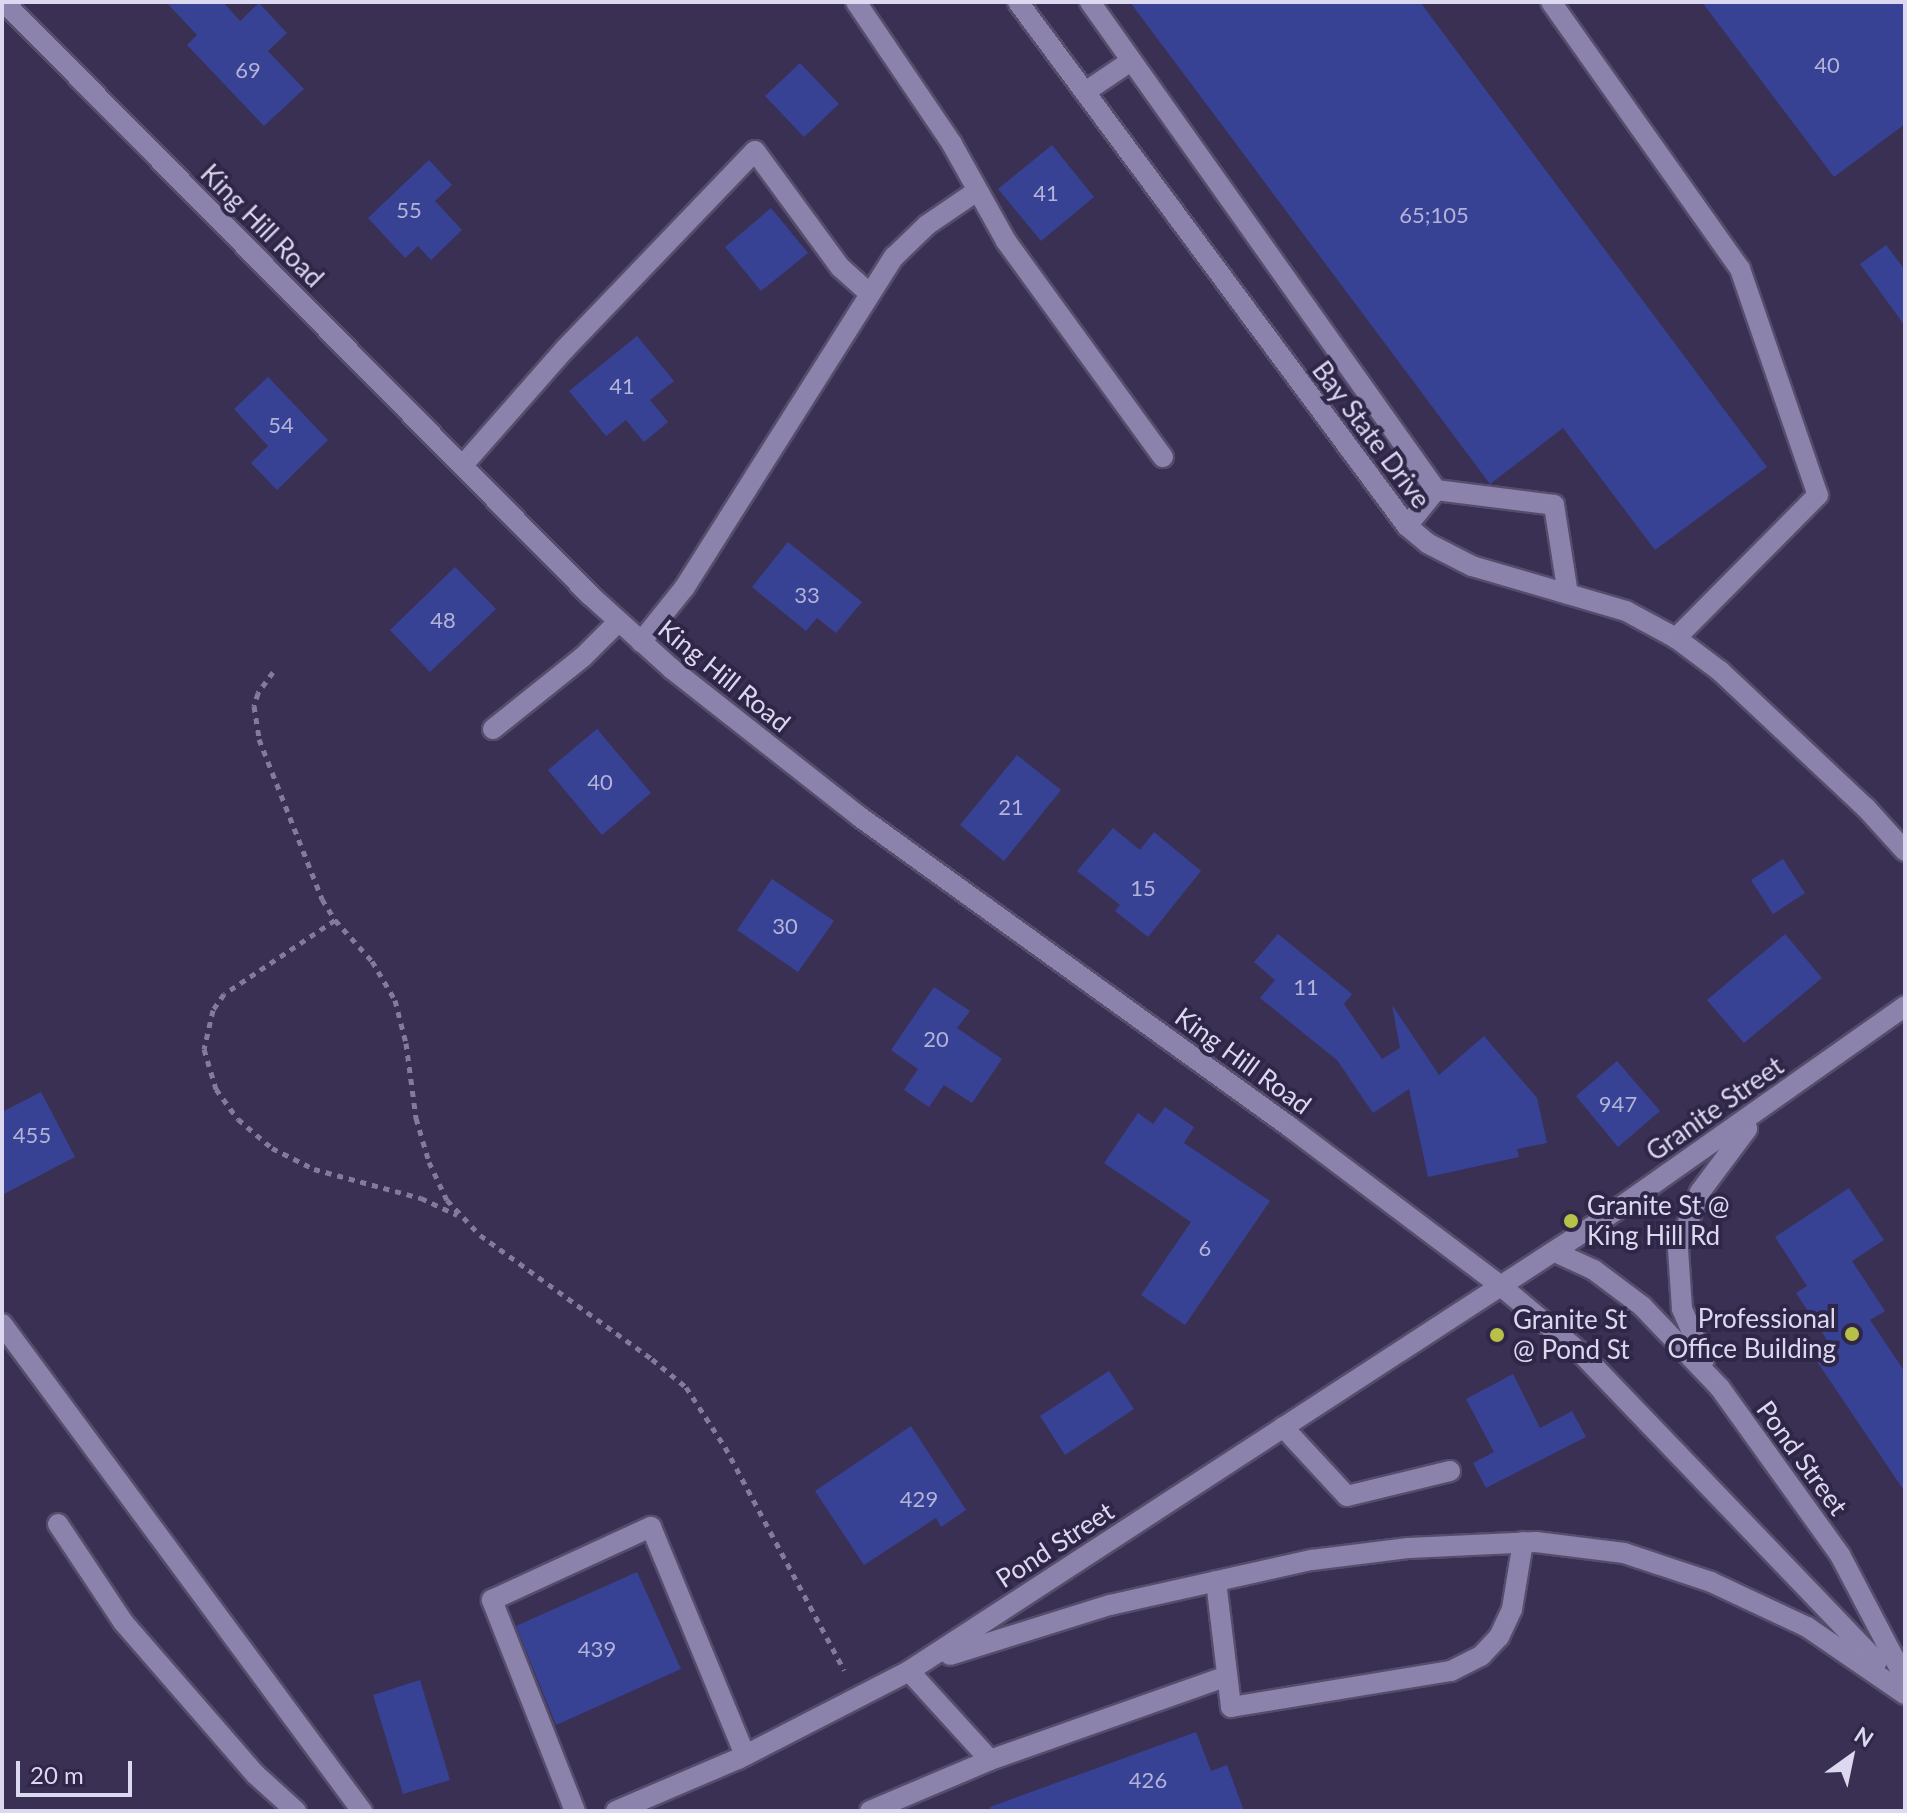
<!DOCTYPE html>
<html>
<head>
<meta charset="utf-8">
<style>
	body { margin:0 }
	#map { position:relative; width:1907px; height:1813px; overflow:hidden; background:#393053; font-family:Lato,sans-serif }
	div>[style] { position:absolute }
	.building>* { inset:0; background:#384295 }
	.path>* { height:5px; margin-top:-2.5px; transform-origin:0; background:repeating-linear-gradient(90deg,#827b99 0 6px,transparent 0 12px) }
	.roads { filter:drop-shadow(2px 0 #554d6b) drop-shadow(-2px 0 #554d6b) drop-shadow(0 2px #554d6b) drop-shadow(0 -2px #554d6b) }
	.service>* { height:20px; margin:-10px; padding:0 10px; transform-origin:10px; border-radius:10px; background:#8b83ac }
	.minor>* { height:20px; margin:-10px; padding:0 10px; transform-origin:10px; border-radius:10px; background:#8b83ac }
	.secondary>* { height:20px; margin:-10px; padding:0 10px; transform-origin:10px; border-radius:10px; background:#8b83ac }
	.dots>* { width:22px; height:22px; translate:-50% -50%; box-sizing:border-box; border:4px solid #2f2648; border-radius:50% }
	span { translate:-50% -50%; white-space:nowrap; text-align:center; line-height:1.15; -webkit-text-stroke:8px #2f2648; paint-order:stroke }
	.number-label { font-size:22px; color:#b3b2d8 }
	.number-label span { -webkit-text-stroke-width:0 }
	.street-label { font-size:26px; color:#dcd8ef }
	.poi-label { font-size:26px; color:#dcd8ef }
	.left { translate:0 -50%; text-align:left }
	.right { translate:-100% -50%; text-align:right }
	.frame { position:absolute; inset:0; border:4px solid #dcd8ef; pointer-events:none }
	.north { position:absolute; left:1811px; top:1717px; width:80px; height:80px; -webkit-text-stroke:6px #2f2648; paint-order:stroke; rotate:33deg; font-size:22px; font-weight:700; line-height:32px; text-align:center; color:#dcd8ef }
	.north::after { content:''; display:block; margin:auto; width:28px; height:36px; background:#dcd8ef; clip-path:polygon(50% 0,100% 100%,50% 72%,0 100%) }
	.scale { position:absolute; left:16px; top:1761px; width:116px; height:36px; box-sizing:border-box; border:4px solid #dcd8ef; border-top:0; padding-left:10px; font-size:24px; line-height:28px; white-space:nowrap; color:#dcd8ef; -webkit-text-stroke:6px #2f2648; paint-order:stroke }
</style>
</head>
<body>
<div id="map">
	<div class="building">
		<i style="clip-path:polygon(166px 2px,223px 2px,240px 21px,259px 3px,287px 33px,268px 51px,304px 89px,264px 126px,187px 45px,197px 35px)"></i>
		<i style="clip-path:polygon(1130px 2px,1420px 2px,1767px 467px,1655px 550px,1563px 428px,1490px 484px)"></i>
		<i style="clip-path:polygon(1702px 2px,1905px 2px,1905px 124px,1834px 177px)"></i>
		<i style="clip-path:polygon(800px 63px,839px 104px,804px 137px,765px 96px)"></i>
		<i style="clip-path:polygon(1052px 145px,1094px 197px,1041px 241px,998px 189px)"></i>
		<i style="clip-path:polygon(429px 160px,452px 185px,435px 201px,462px 230px,431px 260px,418px 246px,405px 258px,368px 218px)"></i>
		<i style="clip-path:polygon(771px 208px,808px 253px,761px 291px,725px 247px)"></i>
		<i style="clip-path:polygon(1886px 245px,1905px 270px,1905px 326px,1860px 264px)"></i>
		<i style="clip-path:polygon(637px 336px,674px 381px,650px 400px,668px 422px,644px 442px,626px 420px,606px 436px,569px 391px)"></i>
		<i style="clip-path:polygon(268px 377px,328px 440px,277px 490px,251px 463px,268px 446px,234px 409px)"></i>
		<i style="clip-path:polygon(788px 542px,862px 602px,836px 633px,817px 618px,806px 631px,752px 587px)"></i>
		<i style="clip-path:polygon(455px 567px,496px 609px,430px 672px,390px 630px)"></i>
		<i style="clip-path:polygon(597px 729px,651px 793px,602px 835px,548px 770px)"></i>
		<i style="clip-path:polygon(1017px 755px,1061px 790px,1004px 861px,960px 825px)"></i>
		<i style="clip-path:polygon(1113px 828px,1140px 850px,1154px 832px,1201px 871px,1148px 937px,1115px 911px,1120px 905px,1077px 871px)"></i>
		<i style="clip-path:polygon(1783px 859px,1805px 893px,1773px 914px,1751px 880px)"></i>
		<i style="clip-path:polygon(772px 879px,834px 921px,798px 972px,737px 930px)"></i>
		<i style="clip-path:polygon(1278px 934px,1352px 994px,1344px 1004px,1382px 1059px,1400px 1048px,1392px 1005px,1439px 1075px,1484px 1036px,1537px 1098px,1547px 1143px,1517px 1149px,1519px 1157px,1428px 1177px,1409px 1089px,1373px 1113px,1337px 1060px,1260px 998px,1275px 980px,1254px 962px)"></i>
		<i style="clip-path:polygon(1785px 934px,1822px 978px,1744px 1043px,1707px 1000px)"></i>
		<i style="clip-path:polygon(934px 987px,970px 1011px,957px 1028px,1002px 1059px,972px 1103px,944px 1085px,929px 1107px,904px 1090px,918px 1069px,891px 1050px)"></i>
		<i style="clip-path:polygon(1617px 1061px,1660px 1111px,1618px 1147px,1576px 1096px)"></i>
		<i style="clip-path:polygon(41px 1092px,75px 1157px,2px 1195px,2px 1112px)"></i>
		<i style="clip-path:polygon(1165px 1107px,1194px 1127px,1184px 1143px,1270px 1201px,1185px 1325px,1141px 1295px,1191px 1222px,1104px 1163px,1138px 1113px,1153px 1124px)"></i>
		<i style="clip-path:polygon(1849px 1188px,1884px 1240px,1852px 1261px,1885px 1311px,1870px 1320px,1905px 1372px,1905px 1492px,1816px 1360px,1833px 1349px,1796px 1293px,1807px 1286px,1775px 1237px)"></i>
		<i style="clip-path:polygon(1109px 1371px,1134px 1409px,1065px 1455px,1040px 1416px)"></i>
		<i style="clip-path:polygon(1513px 1374px,1540px 1428px,1572px 1411px,1586px 1437px,1486px 1488px,1473px 1463px,1494px 1452px,1466px 1399px)"></i>
		<i style="clip-path:polygon(911px 1426px,966px 1510px,941px 1527px,936px 1518px,864px 1565px,815px 1491px)"></i>
		<i style="clip-path:polygon(637px 1572px,681px 1669px,556px 1725px,516px 1626px)"></i>
		<i style="clip-path:polygon(420px 1680px,450px 1780px,403px 1794px,373px 1695px)"></i>
		<i style="clip-path:polygon(1196px 1732px,1211px 1771px,1227px 1765px,1244px 1811px,990px 1811px,990px 1807px)"></i>
	</div>
	<div class="path">
		<i style="left:273px;top:672px;width:26px;rotate:126deg"></i>
		<i style="left:258px;top:693px;width:14px;rotate:107deg"></i>
		<i style="left:254px;top:706px;width:33px;rotate:81deg"></i>
		<i style="left:259px;top:739px;width:172px;rotate:68.5deg"></i>
		<i style="left:322px;top:899px;width:25px;rotate:58deg"></i>
		<i style="left:335px;top:920px;width:55px;rotate:47.9deg"></i>
		<i style="left:372px;top:961px;width:45px;rotate:59.5deg"></i>
		<i style="left:395px;top:1000px;width:44px;rotate:75.7deg"></i>
		<i style="left:406px;top:1043px;width:76px;rotate:82.4deg"></i>
		<i style="left:416px;top:1118px;width:46px;rotate:73.5deg"></i>
		<i style="left:429px;top:1162px;width:42px;rotate:64.7deg"></i>
		<i style="left:447px;top:1200px;width:48px;rotate:46.7deg"></i>
		<i style="left:480px;top:1235px;width:212px;rotate:35.8deg"></i>
		<i style="left:652px;top:1359px;width:44px;rotate:39.5deg"></i>
		<i style="left:686px;top:1387px;width:72px;rotate:57deg"></i>
		<i style="left:725px;top:1447px;width:253px;rotate:61.9deg"></i>
		<i style="left:335px;top:920px;width:133px;rotate:146.3deg"></i>
		<i style="left:224px;top:994px;width:19px;rotate:125deg"></i>
		<i style="left:213px;top:1010px;width:40px;rotate:103deg"></i>
		<i style="left:204px;top:1049px;width:42px;rotate:73.3deg"></i>
		<i style="left:216px;top:1089px;width:37px;rotate:54deg"></i>
		<i style="left:238px;top:1119px;width:45px;rotate:40.5deg"></i>
		<i style="left:272px;top:1148px;width:47px;rotate:26.6deg"></i>
		<i style="left:314px;top:1169px;width:111px;rotate:15.2deg"></i>
		<i style="left:421px;top:1198px;width:40px;rotate:25deg"></i>
	</div>
	<div class="roads">
		<div class="service">
			<i style="left:856px;top:2px;width:171px;rotate:55.9deg"></i>
			<i style="left:952px;top:144px;width:111px;rotate:60.9deg"></i>
			<i style="left:1006px;top:241px;width:267px;rotate:54deg"></i>
			<i style="left:1090px;top:2px;width:598px;rotate:54.66deg"></i>
			<i style="left:1436px;top:490px;width:119px;rotate:7.2deg"></i>
			<i style="left:1554px;top:505px;width:90px;rotate:81.1deg"></i>
			<i style="left:1551px;top:2px;width:327px;rotate:54.7deg"></i>
			<i style="left:1740px;top:269px;width:239px;rotate:71deg"></i>
			<i style="left:1818px;top:495px;width:202px;rotate:134.8deg"></i>
			<i style="left:1085px;top:92px;width:55px;rotate:-34deg"></i>
			<i style="left:463px;top:465px;width:154px;rotate:-48.7deg"></i>
			<i style="left:565px;top:349px;width:274px;rotate:-46.2deg"></i>
			<i style="left:755px;top:151px;width:144px;rotate:53.8deg"></i>
			<i style="left:840px;top:267px;width:39px;rotate:42deg"></i>
			<i style="left:1407px;top:526px;width:46px;rotate:-51.1deg"></i>
			<i style="left:641px;top:642px;width:70px;rotate:-51.3deg"></i>
			<i style="left:685px;top:587px;width:391px;rotate:-57.7deg"></i>
			<i style="left:894px;top:257px;width:46px;rotate:-44.1deg"></i>
			<i style="left:927px;top:225px;width:60px;rotate:-34.2deg"></i>
			<i style="left:493px;top:729px;width:115px;rotate:-38.7deg"></i>
			<i style="left:583px;top:657px;width:49px;rotate:-45deg"></i>
			<i style="left:2px;top:1324px;width:606px;rotate:53.53deg"></i>
			<i style="left:1283px;top:1427px;width:94px;rotate:47.2deg"></i>
			<i style="left:1347px;top:1496px;width:106px;rotate:-13.6deg"></i>
			<i style="left:58px;top:1524px;width:118px;rotate:56.4deg"></i>
			<i style="left:123px;top:1622px;width:201px;rotate:49deg"></i>
			<i style="left:255px;top:1774px;width:55px;rotate:42.1deg"></i>
			<i style="left:1216px;top:1581px;width:127px;rotate:83.2deg"></i>
			<i style="left:1231px;top:1707px;width:223px;rotate:-9.3deg"></i>
			<i style="left:1451px;top:1671px;width:34px;rotate:-27deg"></i>
			<i style="left:1481px;top:1656px;width:26px;rotate:-47deg"></i>
			<i style="left:1499px;top:1637px;width:31px;rotate:-65deg"></i>
			<i style="left:1512px;top:1609px;width:68px;rotate:-80.7deg"></i>
			<i style="left:909px;top:1671px;width:120px;rotate:47.7deg"></i>
			<i style="left:575px;top:1811px;width:227px;rotate:-111.5deg"></i>
			<i style="left:492px;top:1600px;width:175px;rotate:-24.7deg"></i>
			<i style="left:651px;top:1527px;width:247px;rotate:67.6deg"></i>
			<i style="left:870px;top:1811px;width:130px;rotate:-23deg"></i>
			<i style="left:990px;top:1760px;width:251px;rotate:-19.5deg"></i>
		</div>
		<div class="minor">
			<i style="left:4px;top:2px;width:834px;rotate:45.34deg"></i>
			<i style="left:590px;top:595px;width:110px;rotate:42.1deg"></i>
			<i style="left:672px;top:669px;width:239px;rotate:38.2deg"></i>
			<i style="left:860px;top:817px;width:530px;rotate:35.79deg"></i>
			<i style="left:1290px;top:1127px;width:264px;rotate:37deg"></i>
			<i style="left:1018px;top:2px;width:653px;rotate:53.41deg"></i>
			<i style="left:1407px;top:526px;width:26px;rotate:40deg"></i>
			<i style="left:1427px;top:543px;width:51px;rotate:27.1deg"></i>
			<i style="left:1472px;top:566px;width:160px;rotate:16.3deg"></i>
			<i style="left:1626px;top:611px;width:57px;rotate:28.4deg"></i>
			<i style="left:1676px;top:638px;width:55px;rotate:36.9deg"></i>
			<i style="left:1720px;top:671px;width:200px;rotate:43.2deg"></i>
			<i style="left:1866px;top:808px;width:58px;rotate:47.8deg"></i>
		</div>
		<div class="secondary">
			<i style="left:1555px;top:1252px;width:43px;rotate:24.8deg"></i>
			<i style="left:1594px;top:1270px;width:60px;rotate:36.9deg"></i>
			<i style="left:1642px;top:1306px;width:113px;rotate:46.4deg"></i>
			<i style="left:1720px;top:1388px;width:206px;rotate:54.3deg"></i>
			<i style="left:1840px;top:1555px;width:140px;rotate:62.3deg"></i>
			<i style="left:1501px;top:1286px;width:106px;rotate:40deg"></i>
			<i style="left:1582px;top:1354px;width:426px;rotate:46.2deg"></i>
			<i style="left:1704px;top:1360px;width:56px;rotate:-113.3deg"></i>
			<i style="left:1682px;top:1309px;width:61px;rotate:-93.8deg"></i>
			<i style="left:1678px;top:1248px;width:60px;rotate:-68.6deg"></i>
			<i style="left:1700px;top:1192px;width:79px;rotate:-53.3deg"></i>
			<i style="left:950px;top:1655px;width:168px;rotate:-17.4deg"></i>
			<i style="left:1110px;top:1605px;width:207px;rotate:-12.6deg"></i>
			<i style="left:1312px;top:1560px;width:98px;rotate:-7.1deg"></i>
			<i style="left:1409px;top:1548px;width:127px;rotate:-2.7deg"></i>
			<i style="left:1536px;top:1542px;width:89px;rotate:7.1deg"></i>
			<i style="left:1624px;top:1553px;width:92px;rotate:18.4deg"></i>
			<i style="left:1711px;top:1582px;width:106px;rotate:25.1deg"></i>
			<i style="left:1807px;top:1627px;width:119px;rotate:34.4deg"></i>
			<i style="left:616px;top:1811px;width:133px;rotate:-23.1deg"></i>
			<i style="left:738px;top:1759px;width:192px;rotate:-27.2deg"></i>
			<i style="left:909px;top:1671px;width:827px;rotate:-33.06deg"></i>
			<i style="left:1602px;top:1220px;width:371px;rotate:-35.2deg"></i>
		</div>
	</div>
	<div class="dots">
		<i style="left:1571px;top:1221px;background:#b7c148"></i>
		<i style="left:1852px;top:1334px;background:#b7c148"></i>
		<i style="left:1497px;top:1335px;background:#b7c148"></i>
	</div>
	<div class="number-label">
		<span style="left:1827px;top:65px">40</span>
		<span style="left:248px;top:70px">69</span>
		<span style="left:1046px;top:193px">41</span>
		<span style="left:409px;top:210px">55</span>
		<span style="left:1434px;top:215px">65;105</span>
		<span style="left:622px;top:386px">41</span>
		<span style="left:281px;top:425px">54</span>
		<span style="left:807px;top:595px">33</span>
		<span style="left:443px;top:620px">48</span>
		<span style="left:600px;top:782px">40</span>
		<span style="left:1011px;top:807px">21</span>
		<span style="left:1143px;top:888px">15</span>
		<span style="left:785px;top:926px">30</span>
		<span style="left:1306px;top:987px">11</span>
		<span style="left:936px;top:1039px">20</span>
		<span style="left:1618px;top:1104px">947</span>
		<span style="left:32px;top:1135px">455</span>
		<span style="left:1205px;top:1248px">6</span>
		<span style="left:919px;top:1499px">429</span>
		<span style="left:597px;top:1649px">439</span>
		<span style="left:1148px;top:1780px">426</span>
	</div>
	<div class="street-label">
		<span style="left:262px;top:226px;rotate:45deg">King Hill Road</span>
		<span style="left:1371px;top:435px;rotate:53deg">Bay State Drive</span>
		<span style="left:724px;top:676px;rotate:39deg">King Hill Road</span>
		<span style="left:1243px;top:1061px;rotate:36deg">King Hill Road</span>
		<span style="left:1715px;top:1109px;rotate:-35deg">Granite Street</span>
		<span style="left:1802px;top:1458px;rotate:54deg">Pond Street</span>
		<span style="left:1055px;top:1545px;rotate:-33deg">Pond Street</span>
	</div>
	<div class="poi-label">
		<span class="left" style="left:1587px;top:1221px">Granite St @<br>King Hill Rd</span>
		<span class="right" style="left:1836px;top:1334px">Professional<br>Office Building</span>
		<span class="left" style="left:1513px;top:1335px">Granite St<br>@ Pond St</span>
	</div>
	<div class="frame"></div>
	<div class="north">N</div>
	<div class="scale">20 m</div>
</div>
</body>
</html>
